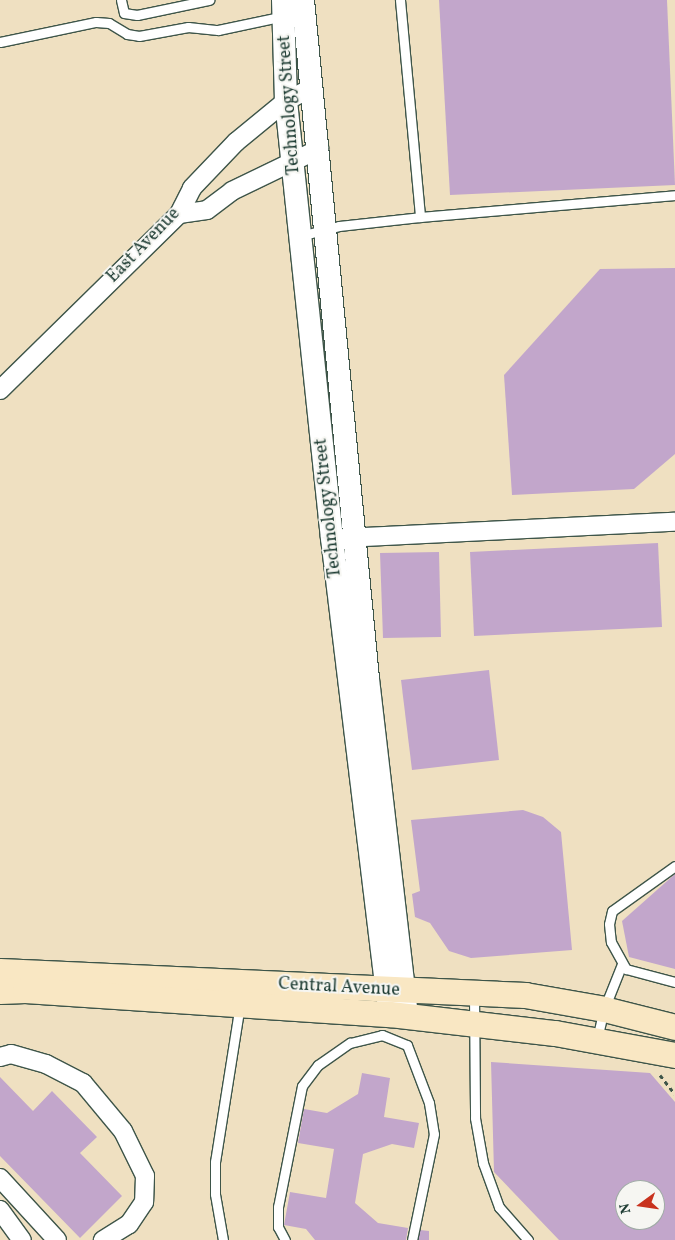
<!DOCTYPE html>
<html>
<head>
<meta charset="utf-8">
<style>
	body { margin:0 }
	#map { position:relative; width:675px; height:1240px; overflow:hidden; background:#efe0c1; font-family:Vollkorn,serif }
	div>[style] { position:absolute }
	.building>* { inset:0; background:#c2a6cb }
	.path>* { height:3px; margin-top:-1.5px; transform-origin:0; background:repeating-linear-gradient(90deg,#3e5549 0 4px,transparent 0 8px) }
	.roads { filter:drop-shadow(1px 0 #3e5549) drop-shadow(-1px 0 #3e5549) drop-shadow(0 1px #3e5549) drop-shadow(0 -1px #3e5549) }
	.service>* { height:9px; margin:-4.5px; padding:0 4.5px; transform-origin:4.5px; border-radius:4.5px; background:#fff }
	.minor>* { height:18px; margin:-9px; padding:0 9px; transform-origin:9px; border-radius:9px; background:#fff }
	.tertiary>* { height:22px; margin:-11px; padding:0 11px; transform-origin:11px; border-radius:11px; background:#fff }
	.secondary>* { height:25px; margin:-12.5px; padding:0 12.5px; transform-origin:12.5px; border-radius:12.5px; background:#f9e7c3 }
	span { translate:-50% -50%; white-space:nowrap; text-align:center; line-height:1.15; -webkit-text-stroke:4px #f6f6f2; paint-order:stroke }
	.street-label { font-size:18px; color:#1f3d34 }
	.north { position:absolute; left:615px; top:1180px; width:50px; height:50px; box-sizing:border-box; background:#f6f6f2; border:1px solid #a0aca6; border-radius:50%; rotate:256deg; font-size:14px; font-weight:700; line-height:20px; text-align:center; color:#1f3d34 }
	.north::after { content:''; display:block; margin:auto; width:18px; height:22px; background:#c8321e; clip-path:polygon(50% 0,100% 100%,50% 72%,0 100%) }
</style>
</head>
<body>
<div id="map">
	<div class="building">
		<i style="clip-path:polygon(439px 0,667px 0,675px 185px,450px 195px)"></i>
		<i style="clip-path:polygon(675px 268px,675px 454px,634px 489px,512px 495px,504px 375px,600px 269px)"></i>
		<i style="clip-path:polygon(658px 543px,662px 627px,474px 636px,470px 552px)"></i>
		<i style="clip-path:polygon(439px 552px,441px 637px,383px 638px,380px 553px)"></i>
		<i style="clip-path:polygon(489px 670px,499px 760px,412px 770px,401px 680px)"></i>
		<i style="clip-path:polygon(523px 810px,543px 817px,561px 832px,572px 950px,471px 958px,449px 951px,430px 923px,415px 917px,412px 894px,420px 891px,411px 820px)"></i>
		<i style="clip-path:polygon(675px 874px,675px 969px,629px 957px,622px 921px)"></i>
		<i style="clip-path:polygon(evenodd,491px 1062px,650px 1073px,675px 1102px,675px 1240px,559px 1240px,494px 1172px,491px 1062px,625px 1190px,655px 1190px,655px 1220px,625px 1220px,625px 1190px)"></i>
		<i style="clip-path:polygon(362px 1073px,390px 1078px,384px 1117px,419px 1123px,414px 1148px,392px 1144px,363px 1154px,355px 1203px,378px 1223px,408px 1228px,406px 1240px,315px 1240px,306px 1229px,284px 1225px,290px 1192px,326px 1198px,334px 1149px,298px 1143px,304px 1109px,327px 1113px,358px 1094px)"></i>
		<i style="clip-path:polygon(0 1077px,33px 1111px,52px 1091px,97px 1137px,80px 1153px,122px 1196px,80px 1238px,0 1156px)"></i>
		<i style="clip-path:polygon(420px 1230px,429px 1231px,429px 1240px,418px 1240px)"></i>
	</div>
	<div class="path">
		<i style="left:660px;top:1075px;width:24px;rotate:52deg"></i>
	</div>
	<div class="roads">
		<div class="service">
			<i style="left:121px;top:0;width:13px;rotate:77deg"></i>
			<i style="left:124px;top:13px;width:13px;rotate:9deg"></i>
			<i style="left:137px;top:15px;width:74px;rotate:-11.8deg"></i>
			<i style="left:400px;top:0;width:218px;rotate:84.7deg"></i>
			<i style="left:0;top:42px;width:98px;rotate:-11.8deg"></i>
			<i style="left:96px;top:22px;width:13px;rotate:4deg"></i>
			<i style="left:109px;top:23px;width:21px;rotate:31deg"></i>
			<i style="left:127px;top:34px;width:12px;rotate:9deg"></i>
			<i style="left:139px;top:36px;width:50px;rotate:-10.4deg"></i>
			<i style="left:188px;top:27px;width:30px;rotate:6deg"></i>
			<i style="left:218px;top:30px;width:67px;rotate:-12deg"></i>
			<i style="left:300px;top:236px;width:40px;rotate:-14.4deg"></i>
			<i style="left:339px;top:226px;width:81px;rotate:-6.3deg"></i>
			<i style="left:420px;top:217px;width:256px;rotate:-4.9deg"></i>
			<i style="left:675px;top:866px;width:77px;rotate:144.5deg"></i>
			<i style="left:612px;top:911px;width:13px;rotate:103deg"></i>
			<i style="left:609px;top:924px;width:18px;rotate:84deg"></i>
			<i style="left:611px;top:942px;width:31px;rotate:61deg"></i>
			<i style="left:626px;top:969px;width:51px;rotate:14.9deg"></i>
			<i style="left:474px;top:995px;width:123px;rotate:89.5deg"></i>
			<i style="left:475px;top:1118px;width:46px;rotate:79.9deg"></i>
			<i style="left:483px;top:1163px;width:47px;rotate:70deg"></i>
			<i style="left:499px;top:1207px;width:44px;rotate:48.7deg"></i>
			<i style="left:597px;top:1039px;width:31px;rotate:-77deg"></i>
			<i style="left:604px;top:1009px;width:48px;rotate:-68.2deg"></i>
			<i style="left:223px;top:1240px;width:47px;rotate:-99.9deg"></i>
			<i style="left:215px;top:1194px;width:32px;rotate:-90deg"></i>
			<i style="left:215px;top:1162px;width:159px;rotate:-81deg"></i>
			<i style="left:285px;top:1240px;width:15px;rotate:-118deg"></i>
			<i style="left:278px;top:1227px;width:20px;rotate:-90deg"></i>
			<i style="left:278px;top:1207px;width:123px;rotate:-78.8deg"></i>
			<i style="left:302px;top:1086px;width:26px;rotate:-53deg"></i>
			<i style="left:318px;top:1065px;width:39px;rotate:-35deg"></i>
			<i style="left:350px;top:1043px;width:33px;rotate:-14deg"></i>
			<i style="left:382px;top:1035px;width:27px;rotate:22deg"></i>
			<i style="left:407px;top:1045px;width:62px;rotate:69.2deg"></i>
			<i style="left:429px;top:1103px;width:31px;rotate:81deg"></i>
			<i style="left:434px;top:1134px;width:108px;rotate:101.7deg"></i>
		</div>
		<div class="minor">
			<i style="left:179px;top:214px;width:28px;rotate:-8deg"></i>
			<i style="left:207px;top:210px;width:31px;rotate:-37deg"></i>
			<i style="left:232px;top:191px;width:97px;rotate:-25.8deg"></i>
			<i style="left:0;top:390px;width:251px;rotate:-44.5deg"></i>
			<i style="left:179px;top:214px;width:29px;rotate:-63deg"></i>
			<i style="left:192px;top:188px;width:64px;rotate:-46.3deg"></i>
			<i style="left:236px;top:142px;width:65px;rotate:-39.4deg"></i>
			<i style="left:286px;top:101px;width:29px;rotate:-27deg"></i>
			<i style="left:343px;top:538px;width:332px;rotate:-2.8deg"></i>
			<i style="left:0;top:1057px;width:11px;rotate:-15deg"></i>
			<i style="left:11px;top:1054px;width:36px;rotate:16deg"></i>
			<i style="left:46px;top:1064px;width:42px;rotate:27.2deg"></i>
			<i style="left:83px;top:1083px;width:62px;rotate:50.2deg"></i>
			<i style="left:123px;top:1131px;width:50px;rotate:63.9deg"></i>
			<i style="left:145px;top:1176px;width:26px;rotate:92deg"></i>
			<i style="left:144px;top:1202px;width:27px;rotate:124deg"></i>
			<i style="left:129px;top:1224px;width:31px;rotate:148deg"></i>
			<i style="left:0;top:1178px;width:84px;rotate:47.4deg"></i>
			<i style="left:0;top:1210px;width:37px;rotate:54deg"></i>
		</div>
		<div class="tertiary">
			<i style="left:283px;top:0;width:101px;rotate:88.3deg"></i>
			<i style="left:286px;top:101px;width:439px;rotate:84deg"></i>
			<i style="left:332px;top:538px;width:471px;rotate:83.1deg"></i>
			<i style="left:303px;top:0;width:682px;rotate:84.53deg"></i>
			<i style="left:368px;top:679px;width:339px;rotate:83.4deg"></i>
		</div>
		<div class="secondary">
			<i style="left:0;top:971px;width:526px;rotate:2.62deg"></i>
			<i style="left:525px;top:995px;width:80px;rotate:10deg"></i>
			<i style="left:604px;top:1009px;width:73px;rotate:14.2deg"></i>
			<i style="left:0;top:991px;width:25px;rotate:-2deg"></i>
			<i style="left:25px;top:990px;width:366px;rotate:3.8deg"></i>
			<i style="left:390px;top:1014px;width:166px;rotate:6.6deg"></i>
			<i style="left:555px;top:1033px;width:122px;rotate:10.4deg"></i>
		</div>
	</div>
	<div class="street-label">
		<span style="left:290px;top:105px;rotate:-94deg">Technology Street</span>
		<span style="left:144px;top:246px;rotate:-46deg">East Avenue</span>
		<span style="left:329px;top:508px;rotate:-96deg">Technology Street</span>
		<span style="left:339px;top:988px;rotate:3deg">Central Avenue</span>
	</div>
	<div class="north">N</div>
</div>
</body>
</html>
